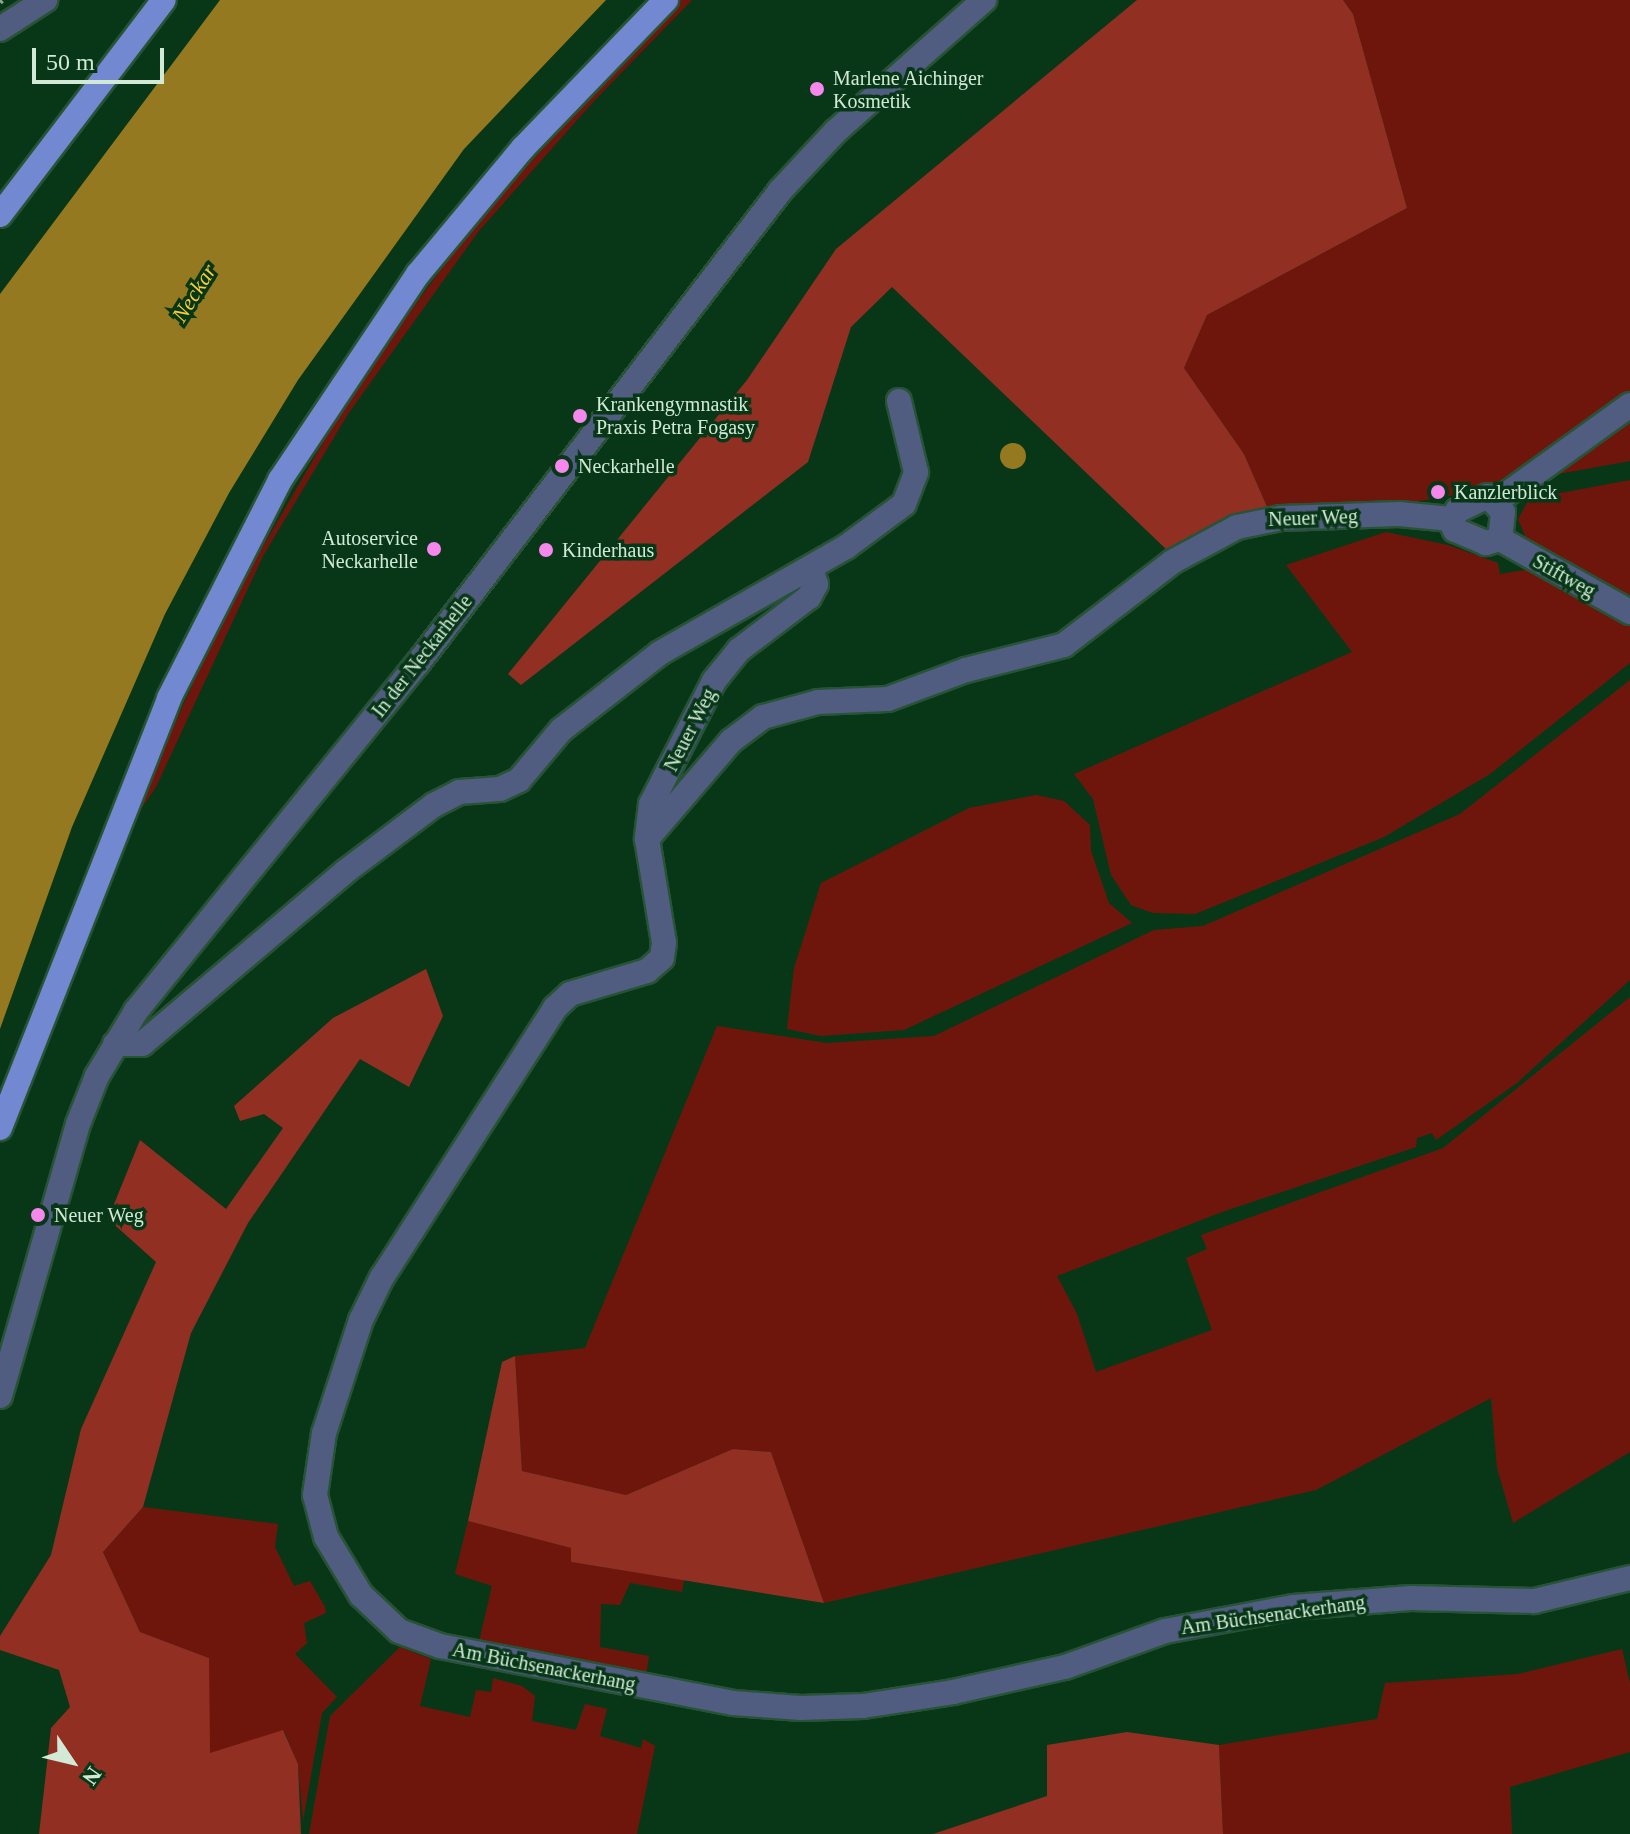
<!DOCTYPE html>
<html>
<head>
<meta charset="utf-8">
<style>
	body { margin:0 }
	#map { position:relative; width:1630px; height:1834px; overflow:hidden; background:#083718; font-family:Georgia,serif }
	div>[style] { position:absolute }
	.green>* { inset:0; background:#6f160c }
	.forest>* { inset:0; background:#912f23 }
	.water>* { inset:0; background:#957921 }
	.round { border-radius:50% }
	.roads { filter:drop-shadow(2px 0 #285336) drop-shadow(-2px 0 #285336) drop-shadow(0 2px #285336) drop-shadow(0 -2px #285336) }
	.minor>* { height:24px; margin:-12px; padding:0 12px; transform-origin:12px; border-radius:12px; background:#505c80 }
	.major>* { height:24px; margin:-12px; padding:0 12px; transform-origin:12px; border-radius:12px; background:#7289d2 }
	.rail>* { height:5px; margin-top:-2.5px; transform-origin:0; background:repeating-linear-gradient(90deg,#88a890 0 14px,transparent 0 28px) }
	.dots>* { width:22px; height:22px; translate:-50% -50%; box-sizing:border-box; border:4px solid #083718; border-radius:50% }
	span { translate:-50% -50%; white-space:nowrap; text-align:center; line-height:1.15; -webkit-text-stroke:7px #083718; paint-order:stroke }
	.poi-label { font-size:20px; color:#d1e9d5 }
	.left { translate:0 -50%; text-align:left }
	.right { translate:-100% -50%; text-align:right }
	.street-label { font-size:20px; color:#d1e9d5 }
	.water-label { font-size:22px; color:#fccd33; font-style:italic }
	.north { position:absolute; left:32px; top:1722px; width:80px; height:80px; -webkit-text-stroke:6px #083718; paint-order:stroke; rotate:125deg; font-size:22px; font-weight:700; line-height:32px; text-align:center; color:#d1e9d5 }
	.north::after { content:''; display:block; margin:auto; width:28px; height:36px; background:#d1e9d5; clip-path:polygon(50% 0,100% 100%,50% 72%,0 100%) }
	.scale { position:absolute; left:32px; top:48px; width:132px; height:36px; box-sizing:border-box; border:4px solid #d1e9d5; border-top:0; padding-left:10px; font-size:24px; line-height:28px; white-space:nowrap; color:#d1e9d5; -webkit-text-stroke:6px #083718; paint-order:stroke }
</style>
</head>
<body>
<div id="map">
	<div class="green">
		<i style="clip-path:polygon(681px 0,692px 0,594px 101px,478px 232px,348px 414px,263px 556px,156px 787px,127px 830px,226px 610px,357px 384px,481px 215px)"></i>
		<i style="clip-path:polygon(1343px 0,1630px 0,1630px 396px,1485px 490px,1383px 507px,1268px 509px,1244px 454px,1184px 368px,1207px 315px,1407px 208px,1353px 14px)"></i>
		<i style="clip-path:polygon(1630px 416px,1630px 461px,1536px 478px)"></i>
		<i style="clip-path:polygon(1630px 480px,1630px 601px,1526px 538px,1518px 519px,1529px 499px)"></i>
		<i style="clip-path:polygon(1386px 532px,1448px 545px,1498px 563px,1500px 574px,1543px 567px,1630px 616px,1630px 663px,1490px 774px,1384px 837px,1195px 914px,1153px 913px,1131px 905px,1111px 875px,1093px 799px,1074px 774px,1352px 652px,1286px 565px)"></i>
		<i style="clip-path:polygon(1630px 680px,1630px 980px,1517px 1083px,1436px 1140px,1432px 1133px,1417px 1138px,1416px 1147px,1222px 1212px,1057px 1276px,1077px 1314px,1096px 1372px,1212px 1330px,1186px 1258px,1207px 1249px,1201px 1235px,1443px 1148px,1630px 997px,1630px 1452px,1513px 1523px,1497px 1468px,1491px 1398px,1316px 1490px,824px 1603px,771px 1452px,733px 1449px,626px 1495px,522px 1471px,515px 1356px,585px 1348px,717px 1026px,827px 1043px,934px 1036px,1154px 930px,1203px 926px,1460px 814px)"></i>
		<i style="clip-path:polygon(1036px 795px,1064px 801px,1090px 825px,1091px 851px,1109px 903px,1132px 923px,904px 1030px,821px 1036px,787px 1029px,794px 968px,821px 883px,969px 808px)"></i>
		<i style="clip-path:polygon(143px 1507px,278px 1524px,275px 1547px,294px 1586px,310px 1581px,325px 1607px,326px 1613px,304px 1623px,307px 1643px,295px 1654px,337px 1697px,322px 1713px,303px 1821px,298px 1764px,284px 1731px,209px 1754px,209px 1658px,140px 1632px,103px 1552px)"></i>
		<i style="clip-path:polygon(468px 1521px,572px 1548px,571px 1562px,684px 1580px,682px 1592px,630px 1583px,620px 1605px,601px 1604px,600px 1647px,649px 1656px,646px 1676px,478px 1646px,492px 1586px,455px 1574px)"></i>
		<i style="clip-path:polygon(400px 1647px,431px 1659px,420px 1706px,470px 1717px,476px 1690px,491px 1692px,493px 1678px,522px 1686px,535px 1696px,532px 1721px,576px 1730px,585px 1704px,607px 1709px,600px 1736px,641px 1748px,643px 1739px,655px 1746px,637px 1834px,309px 1834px,330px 1716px)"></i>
		<i style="clip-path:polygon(1622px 1649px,1630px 1683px,1630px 1752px,1510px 1787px,1512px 1834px,1223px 1834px,1219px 1745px,1377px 1719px,1385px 1683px,1518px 1674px)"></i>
	</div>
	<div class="forest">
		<i style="clip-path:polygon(1137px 0,1343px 0,1353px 14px,1407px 208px,1207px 315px,1184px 368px,1244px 454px,1268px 509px,1227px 521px,1168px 551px,892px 287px,851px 327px,808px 462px,521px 685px,508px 674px,747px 380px,836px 249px)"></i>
		<i style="clip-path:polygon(426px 969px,443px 1016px,409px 1087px,360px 1059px,248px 1223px,191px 1333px,143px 1507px,103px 1552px,140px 1632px,209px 1658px,210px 1753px,283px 1730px,298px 1764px,301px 1834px,39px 1834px,51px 1728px,70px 1707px,59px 1670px,0 1650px,0 1636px,51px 1555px,81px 1429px,156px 1262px,108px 1219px,140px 1140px,226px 1209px,283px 1128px,264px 1114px,240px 1121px,234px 1106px,333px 1018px)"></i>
		<i style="clip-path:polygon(515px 1356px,522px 1471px,626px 1495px,733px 1449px,771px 1452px,824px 1603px,571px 1562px,571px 1548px,468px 1521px,502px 1362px)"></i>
		<i style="clip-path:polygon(1127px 1732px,1219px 1745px,1223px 1834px,933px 1834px,1047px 1796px,1047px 1745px)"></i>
	</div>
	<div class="water">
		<i style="clip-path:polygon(220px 0,606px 0,464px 149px,298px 380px,229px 493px,165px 614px,72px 827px,0 1029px,0 294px)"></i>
		<i class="round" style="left:1000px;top:443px;width:26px;height:26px"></i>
	</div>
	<div class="roads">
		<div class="minor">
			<i style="left:0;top:29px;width:54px;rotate:-32.8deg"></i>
			<i style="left:1488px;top:496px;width:22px;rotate:47deg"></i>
			<i style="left:1503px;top:512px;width:27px;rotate:96deg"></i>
			<i style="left:1500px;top:539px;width:15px;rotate:164deg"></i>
			<i style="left:1486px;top:543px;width:34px;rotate:-157deg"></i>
			<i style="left:1455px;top:530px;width:9px;rotate:-117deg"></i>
			<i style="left:1451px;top:522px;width:13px;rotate:-61deg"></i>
			<i style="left:1457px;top:511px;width:34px;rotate:-26deg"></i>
			<i style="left:1497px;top:501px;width:164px;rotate:-35.8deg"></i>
			<i style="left:1500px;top:539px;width:149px;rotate:29.3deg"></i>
			<i style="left:811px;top:568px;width:17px;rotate:73deg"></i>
			<i style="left:816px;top:584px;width:15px;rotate:118deg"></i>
			<i style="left:809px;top:597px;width:88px;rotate:142.9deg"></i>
			<i style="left:739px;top:650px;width:40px;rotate:129deg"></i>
			<i style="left:714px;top:681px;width:138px;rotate:117.1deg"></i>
			<i style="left:651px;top:804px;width:35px;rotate:97deg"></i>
			<i style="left:647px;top:839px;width:105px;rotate:80.7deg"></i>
			<i style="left:664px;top:943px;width:15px;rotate:98deg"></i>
			<i style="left:662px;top:958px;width:20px;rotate:139deg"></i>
			<i style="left:647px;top:971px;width:80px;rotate:163.4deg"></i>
			<i style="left:570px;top:994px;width:21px;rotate:137deg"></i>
			<i style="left:555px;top:1008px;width:320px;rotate:122.7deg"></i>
			<i style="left:382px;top:1277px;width:48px;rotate:116deg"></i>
			<i style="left:361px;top:1320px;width:119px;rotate:108.1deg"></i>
			<i style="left:324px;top:1433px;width:63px;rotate:98.3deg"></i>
			<i style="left:315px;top:1495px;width:43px;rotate:75.3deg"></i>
			<i style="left:326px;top:1537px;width:68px;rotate:58.9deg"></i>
			<i style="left:361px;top:1595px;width:52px;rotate:43.5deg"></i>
			<i style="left:399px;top:1631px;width:44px;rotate:20.1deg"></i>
			<i style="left:440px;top:1646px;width:298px;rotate:11deg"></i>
			<i style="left:733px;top:1703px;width:68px;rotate:4.2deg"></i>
			<i style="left:801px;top:1708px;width:62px;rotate:-1.8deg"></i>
			<i style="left:863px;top:1706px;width:91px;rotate:-8.8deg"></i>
			<i style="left:953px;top:1692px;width:115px;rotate:-12.6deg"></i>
			<i style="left:1065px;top:1667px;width:106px;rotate:-19.8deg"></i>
			<i style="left:1165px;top:1631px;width:130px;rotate:-10.6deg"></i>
			<i style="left:1293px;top:1607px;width:118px;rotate:-4.4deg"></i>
			<i style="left:1411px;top:1598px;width:123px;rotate:1.4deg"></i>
			<i style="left:1534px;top:1601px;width:99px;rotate:-13.5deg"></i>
			<i style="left:647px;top:839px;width:129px;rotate:-49.4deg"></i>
			<i style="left:731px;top:741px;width:40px;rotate:-37deg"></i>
			<i style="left:763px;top:717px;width:57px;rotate:-15.3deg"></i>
			<i style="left:818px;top:702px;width:70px;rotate:-2.5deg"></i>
			<i style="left:888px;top:699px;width:83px;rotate:-20.4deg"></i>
			<i style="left:966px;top:670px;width:101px;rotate:-14.3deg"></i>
			<i style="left:1064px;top:645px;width:136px;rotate:-37.5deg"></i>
			<i style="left:1172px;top:562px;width:74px;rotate:-28.3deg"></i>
			<i style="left:1237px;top:527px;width:45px;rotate:-11.6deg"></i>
			<i style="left:1281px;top:518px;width:118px;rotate:-1.9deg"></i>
			<i style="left:1399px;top:514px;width:52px;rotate:5.5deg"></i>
			<i style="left:115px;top:1044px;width:27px"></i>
			<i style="left:142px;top:1044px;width:267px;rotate:-40.3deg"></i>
			<i style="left:346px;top:871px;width:110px;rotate:-36.9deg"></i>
			<i style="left:434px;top:805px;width:28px;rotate:-27deg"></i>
			<i style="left:459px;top:792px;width:41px;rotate:-4.2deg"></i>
			<i style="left:500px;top:789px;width:21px;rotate:-25deg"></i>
			<i style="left:519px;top:780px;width:65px;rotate:-50deg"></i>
			<i style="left:561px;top:730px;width:125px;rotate:-37.9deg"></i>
			<i style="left:660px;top:653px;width:214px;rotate:-29.7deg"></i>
			<i style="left:846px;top:547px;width:72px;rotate:-36.6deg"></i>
			<i style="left:904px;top:504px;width:34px;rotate:-69deg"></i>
			<i style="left:916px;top:472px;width:73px;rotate:-103.5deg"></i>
			<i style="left:0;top:1396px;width:283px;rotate:-74deg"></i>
			<i style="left:78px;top:1124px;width:52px;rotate:-68.4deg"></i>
			<i style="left:97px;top:1076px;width:76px;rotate:-59deg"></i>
			<i style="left:136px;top:1011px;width:448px;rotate:-51deg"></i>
			<i style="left:418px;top:663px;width:595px;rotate:-52.51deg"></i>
			<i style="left:780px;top:191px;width:82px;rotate:-47deg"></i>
			<i style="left:836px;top:131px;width:198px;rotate:-41.5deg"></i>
		</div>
		<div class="major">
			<i style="left:0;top:215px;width:270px;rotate:-52.7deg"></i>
			<i style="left:0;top:1128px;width:462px;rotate:-68.5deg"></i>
			<i style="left:169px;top:698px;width:245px;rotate:-63deg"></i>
			<i style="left:280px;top:480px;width:248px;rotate:-56.2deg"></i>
			<i style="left:418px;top:274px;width:164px;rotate:-50.2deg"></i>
			<i style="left:523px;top:148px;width:206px;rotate:-46deg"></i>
		</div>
	</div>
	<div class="rail">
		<i style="left:0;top:2px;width:3px;rotate:-45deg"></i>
	</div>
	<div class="dots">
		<i style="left:817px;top:89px;background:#f688ed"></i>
		<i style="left:580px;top:416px;background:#f688ed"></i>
		<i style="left:562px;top:466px;background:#f688ed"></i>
		<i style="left:1438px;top:492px;background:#f688ed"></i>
		<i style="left:434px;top:549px;background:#f688ed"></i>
		<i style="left:546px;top:550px;background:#f688ed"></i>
		<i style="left:38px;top:1215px;background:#f688ed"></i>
	</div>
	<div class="poi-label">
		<span class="left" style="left:833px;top:90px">Marlene Aichinger<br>Kosmetik</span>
		<span class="left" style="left:596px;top:416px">Krankengymnastik<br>Praxis Petra Fogasy</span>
		<span class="left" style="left:578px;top:466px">Neckarhelle</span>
		<span class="left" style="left:1454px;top:492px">Kanzlerblick</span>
		<span class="right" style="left:418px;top:550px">Autoservice<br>Neckarhelle</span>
		<span class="left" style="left:562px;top:550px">Kinderhaus</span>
		<span class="left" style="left:54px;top:1215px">Neuer Weg</span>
	</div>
	<div class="street-label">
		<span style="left:1313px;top:518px;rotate:-2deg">Neuer Weg</span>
		<span style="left:1564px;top:576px;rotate:29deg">Stiftweg</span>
		<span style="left:422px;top:656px;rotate:-52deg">In der Neckarhelle</span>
		<span style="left:690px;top:730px;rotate:-63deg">Neuer Weg</span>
		<span style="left:1273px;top:1615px;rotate:-8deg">Am Büchsenackerhang</span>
		<span style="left:544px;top:1667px;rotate:11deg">Am Büchsenackerhang</span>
	</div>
	<div class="water-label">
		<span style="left:194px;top:293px;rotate:-58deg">Neckar</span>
	</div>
	<div class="north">N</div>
	<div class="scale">50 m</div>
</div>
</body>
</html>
